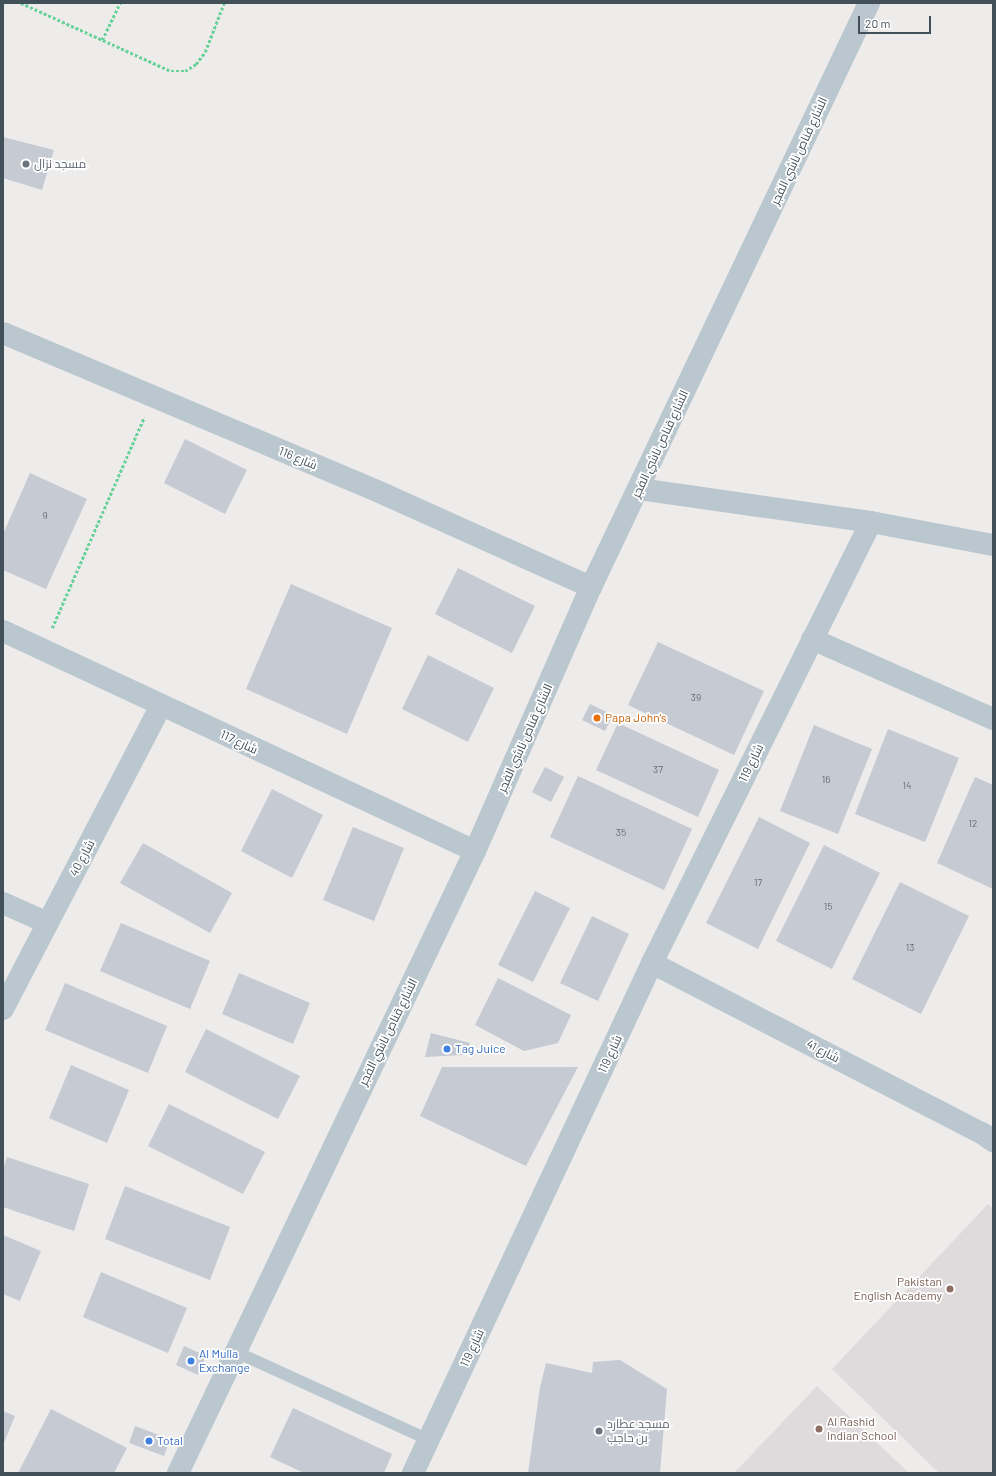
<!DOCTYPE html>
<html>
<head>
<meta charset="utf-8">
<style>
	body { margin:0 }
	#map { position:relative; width:996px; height:1476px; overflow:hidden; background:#eeebeb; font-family:Barlow,Cairo,sans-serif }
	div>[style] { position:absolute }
	.education>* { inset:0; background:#dfdbdd }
	.building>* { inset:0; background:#c6cad2 }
	.path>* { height:2.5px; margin-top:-1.25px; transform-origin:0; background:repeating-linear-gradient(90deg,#69d299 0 3px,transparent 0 5px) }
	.service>* { height:12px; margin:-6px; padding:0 6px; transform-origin:6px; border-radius:6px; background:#bac7cf }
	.minor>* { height:22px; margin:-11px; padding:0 11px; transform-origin:11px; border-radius:11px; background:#bac7cf }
	.tertiary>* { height:22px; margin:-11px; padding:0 11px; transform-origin:11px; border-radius:11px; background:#bac7cf }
	.dots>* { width:11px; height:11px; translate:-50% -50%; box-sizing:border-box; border:2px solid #fff; border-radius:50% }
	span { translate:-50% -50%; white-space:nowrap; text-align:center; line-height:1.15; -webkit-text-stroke:3.5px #fff; paint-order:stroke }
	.number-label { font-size:10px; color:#636e78 }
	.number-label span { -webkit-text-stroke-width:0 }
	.street-label { font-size:12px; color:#42505a }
	.worship-label { font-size:12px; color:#5b616d }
	.left { translate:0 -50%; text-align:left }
	.food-label { font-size:12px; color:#c56008 }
	.shop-label { font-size:12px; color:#366cbe }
	.education-label { font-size:12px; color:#785e54 }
	.right { translate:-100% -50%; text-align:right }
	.frame { position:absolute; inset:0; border:4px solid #42505a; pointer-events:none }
	.scale { position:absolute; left:858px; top:16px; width:73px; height:18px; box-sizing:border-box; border:2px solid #42505a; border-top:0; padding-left:5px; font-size:12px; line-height:14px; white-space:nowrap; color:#42505a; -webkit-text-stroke:3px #fff; paint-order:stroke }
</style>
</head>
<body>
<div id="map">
	<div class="education">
		<i style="clip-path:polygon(988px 1204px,993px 1209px,993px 1473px,939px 1473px,832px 1369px)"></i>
		<i style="clip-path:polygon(817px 1386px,909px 1473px,734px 1473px)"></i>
	</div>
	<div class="building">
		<i style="clip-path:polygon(3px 137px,54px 150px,42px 190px,3px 178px)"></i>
		<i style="clip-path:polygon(185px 439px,247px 470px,225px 514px,164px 483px)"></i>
		<i style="clip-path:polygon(30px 473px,87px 499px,46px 589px,3px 570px,3px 534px)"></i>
		<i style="clip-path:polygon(458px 568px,535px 606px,512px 653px,435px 614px)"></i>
		<i style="clip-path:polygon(291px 584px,392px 628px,347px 734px,246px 689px)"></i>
		<i style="clip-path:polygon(658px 642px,764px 691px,734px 755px,628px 705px)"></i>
		<i style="clip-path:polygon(428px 655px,494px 688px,468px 742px,402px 709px)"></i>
		<i style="clip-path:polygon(590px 704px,613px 715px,605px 731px,582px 720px)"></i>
		<i style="clip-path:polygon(618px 723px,719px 770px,698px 817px,596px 770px)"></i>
		<i style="clip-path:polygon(814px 725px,872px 749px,838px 834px,780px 811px)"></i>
		<i style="clip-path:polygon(888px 729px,959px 758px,925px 842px,855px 814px)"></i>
		<i style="clip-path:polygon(545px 767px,564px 777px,551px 802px,532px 792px)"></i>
		<i style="clip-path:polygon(578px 776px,692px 829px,664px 890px,550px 837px)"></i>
		<i style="clip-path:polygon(975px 777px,993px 785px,993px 889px,937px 863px)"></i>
		<i style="clip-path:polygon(272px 789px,323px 815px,292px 878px,241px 851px)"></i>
		<i style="clip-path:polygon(759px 817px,810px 843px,758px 949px,706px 923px)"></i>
		<i style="clip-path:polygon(353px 827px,404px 848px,374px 921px,323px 900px)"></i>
		<i style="clip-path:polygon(143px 843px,232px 893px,210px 933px,120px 883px)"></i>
		<i style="clip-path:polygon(824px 845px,880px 873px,832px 969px,776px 941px)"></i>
		<i style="clip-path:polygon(900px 882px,969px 916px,921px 1014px,852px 979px)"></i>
		<i style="clip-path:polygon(535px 891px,570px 908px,533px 982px,498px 965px)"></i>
		<i style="clip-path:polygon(592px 916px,629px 934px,598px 1001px,560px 983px)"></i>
		<i style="clip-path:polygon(121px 923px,210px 961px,190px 1009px,100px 971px)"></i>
		<i style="clip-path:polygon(239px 973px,310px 1003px,293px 1044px,222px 1014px)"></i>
		<i style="clip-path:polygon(498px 978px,571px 1015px,558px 1043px,524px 1051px,475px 1025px)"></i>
		<i style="clip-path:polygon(65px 983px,167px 1026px,148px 1073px,45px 1030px)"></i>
		<i style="clip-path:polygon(206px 1029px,300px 1076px,278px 1119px,185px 1072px)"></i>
		<i style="clip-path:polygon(431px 1033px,470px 1043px,463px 1055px,425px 1057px)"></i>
		<i style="clip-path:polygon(71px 1065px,129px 1090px,107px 1143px,49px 1118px)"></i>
		<i style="clip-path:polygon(442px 1067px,578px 1067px,526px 1166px,420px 1116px)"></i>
		<i style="clip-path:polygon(169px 1104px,265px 1152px,243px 1194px,148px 1146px)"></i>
		<i style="clip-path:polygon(7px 1157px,89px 1184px,74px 1231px,3px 1207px,3px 1169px)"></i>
		<i style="clip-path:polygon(125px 1186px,230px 1227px,210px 1280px,105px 1239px)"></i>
		<i style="clip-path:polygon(3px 1235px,41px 1251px,20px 1301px,3px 1294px)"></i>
		<i style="clip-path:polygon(101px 1272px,187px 1308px,168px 1353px,83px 1317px)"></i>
		<i style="clip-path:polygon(184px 1346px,206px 1356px,198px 1375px,176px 1365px)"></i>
		<i style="clip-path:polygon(620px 1360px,667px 1389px,660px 1473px,528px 1473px,540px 1387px,546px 1363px,592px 1373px,593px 1362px)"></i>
		<i style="clip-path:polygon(293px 1408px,392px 1454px,384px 1473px,304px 1473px,270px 1457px)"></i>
		<i style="clip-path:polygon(51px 1409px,127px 1448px,114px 1473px,18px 1473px)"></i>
		<i style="clip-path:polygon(3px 1411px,15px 1416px,3px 1445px)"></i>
		<i style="clip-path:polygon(135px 1426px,170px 1439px,164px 1456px,129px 1443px)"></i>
	</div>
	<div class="path">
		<i style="left:21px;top:3px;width:165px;rotate:24.4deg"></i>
		<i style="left:171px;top:71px;width:14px"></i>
		<i style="left:185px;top:71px;width:13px;rotate:-32deg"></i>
		<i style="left:196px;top:64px;width:15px;rotate:-53deg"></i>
		<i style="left:205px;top:52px;width:53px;rotate:-68.8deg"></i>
		<i style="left:102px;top:40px;width:41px;rotate:-64.1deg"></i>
		<i style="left:52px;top:628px;width:230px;rotate:-66.4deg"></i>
	</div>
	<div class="service">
		<i style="left:236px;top:1352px;width:212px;rotate:24.5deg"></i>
	</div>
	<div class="minor">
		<i style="left:3px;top:333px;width:416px;rotate:22.9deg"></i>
		<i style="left:386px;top:495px;width:225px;rotate:24.2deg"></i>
		<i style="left:639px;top:489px;width:234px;rotate:8.1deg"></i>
		<i style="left:871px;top:522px;width:124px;rotate:10.7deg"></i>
		<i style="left:3px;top:631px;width:521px;rotate:24.99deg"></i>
		<i style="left:812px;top:639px;width:198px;rotate:23.8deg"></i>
		<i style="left:3px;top:903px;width:49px;rotate:24deg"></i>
		<i style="left:652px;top:963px;width:371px;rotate:27.3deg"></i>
		<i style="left:982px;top:1133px;width:14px;rotate:36deg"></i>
		<i style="left:3px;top:1009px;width:342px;rotate:-62.5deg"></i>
		<i style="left:413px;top:1473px;width:563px;rotate:-64.89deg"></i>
		<i style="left:652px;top:963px;width:492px;rotate:-63.6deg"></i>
	</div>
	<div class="tertiary">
		<i style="left:178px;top:1473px;width:689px;rotate:-64.48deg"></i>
		<i style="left:475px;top:851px;width:288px;rotate:-66.3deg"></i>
		<i style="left:591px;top:587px;width:647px;rotate:-64.54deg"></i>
	</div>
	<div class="dots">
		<i style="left:26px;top:164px;background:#6b7280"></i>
		<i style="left:597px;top:718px;background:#e8710a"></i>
		<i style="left:447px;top:1049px;background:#3f7fe0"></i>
		<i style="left:950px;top:1289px;background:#8d6e63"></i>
		<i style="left:191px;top:1361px;background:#3f7fe0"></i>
		<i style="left:819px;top:1429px;background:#8d6e63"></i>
		<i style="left:599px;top:1431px;background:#6b7280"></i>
		<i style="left:149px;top:1441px;background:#3f7fe0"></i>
	</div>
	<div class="number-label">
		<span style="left:45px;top:516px">9</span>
		<span style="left:696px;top:698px">39</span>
		<span style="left:658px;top:770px">37</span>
		<span style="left:826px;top:780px">16</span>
		<span style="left:907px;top:786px">14</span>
		<span style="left:973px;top:824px">12</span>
		<span style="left:621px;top:833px">35</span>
		<span style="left:758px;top:883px">17</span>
		<span style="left:828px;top:907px">15</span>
		<span style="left:910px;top:948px">13</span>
	</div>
	<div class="street-label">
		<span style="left:799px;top:151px;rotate:-65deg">الشارع قناص ناشي الفجر</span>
		<span style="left:660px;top:444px;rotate:-65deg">الشارع قناص ناشي الفجر</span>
		<span style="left:298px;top:458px;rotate:23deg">شارع 116</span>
		<span style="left:525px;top:738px;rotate:-66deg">الشارع قناص ناشي الفجر</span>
		<span style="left:239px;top:742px;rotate:25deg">شارع 117</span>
		<span style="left:751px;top:763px;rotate:-64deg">شارع 119</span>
		<span style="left:82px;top:858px;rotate:-62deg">شارع 40</span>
		<span style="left:388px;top:1032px;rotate:-64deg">الشارع قناص ناشي الفجر</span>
		<span style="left:823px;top:1051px;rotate:27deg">شارع 41</span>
		<span style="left:610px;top:1054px;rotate:-65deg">شارع 119</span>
		<span style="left:472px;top:1348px;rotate:-65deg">شارع 119</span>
	</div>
	<div class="worship-label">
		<span class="left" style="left:34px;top:164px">مسجد نزال</span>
		<span class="left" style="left:607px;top:1431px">مسجد عطارد<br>بن حاجب</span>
	</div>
	<div class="food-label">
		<span class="left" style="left:605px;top:718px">Papa John's</span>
	</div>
	<div class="shop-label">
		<span class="left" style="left:455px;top:1049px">Tag Juice</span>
		<span class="left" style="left:199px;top:1361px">Al Mulla<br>Exchange</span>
		<span class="left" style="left:157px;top:1441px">Total</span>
	</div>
	<div class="education-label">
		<span class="right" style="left:942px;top:1289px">Pakistan<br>English Academy</span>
		<span class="left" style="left:827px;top:1429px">Al Rashid<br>Indian School</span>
	</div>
	<div class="frame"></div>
	<div class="scale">20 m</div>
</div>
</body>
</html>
